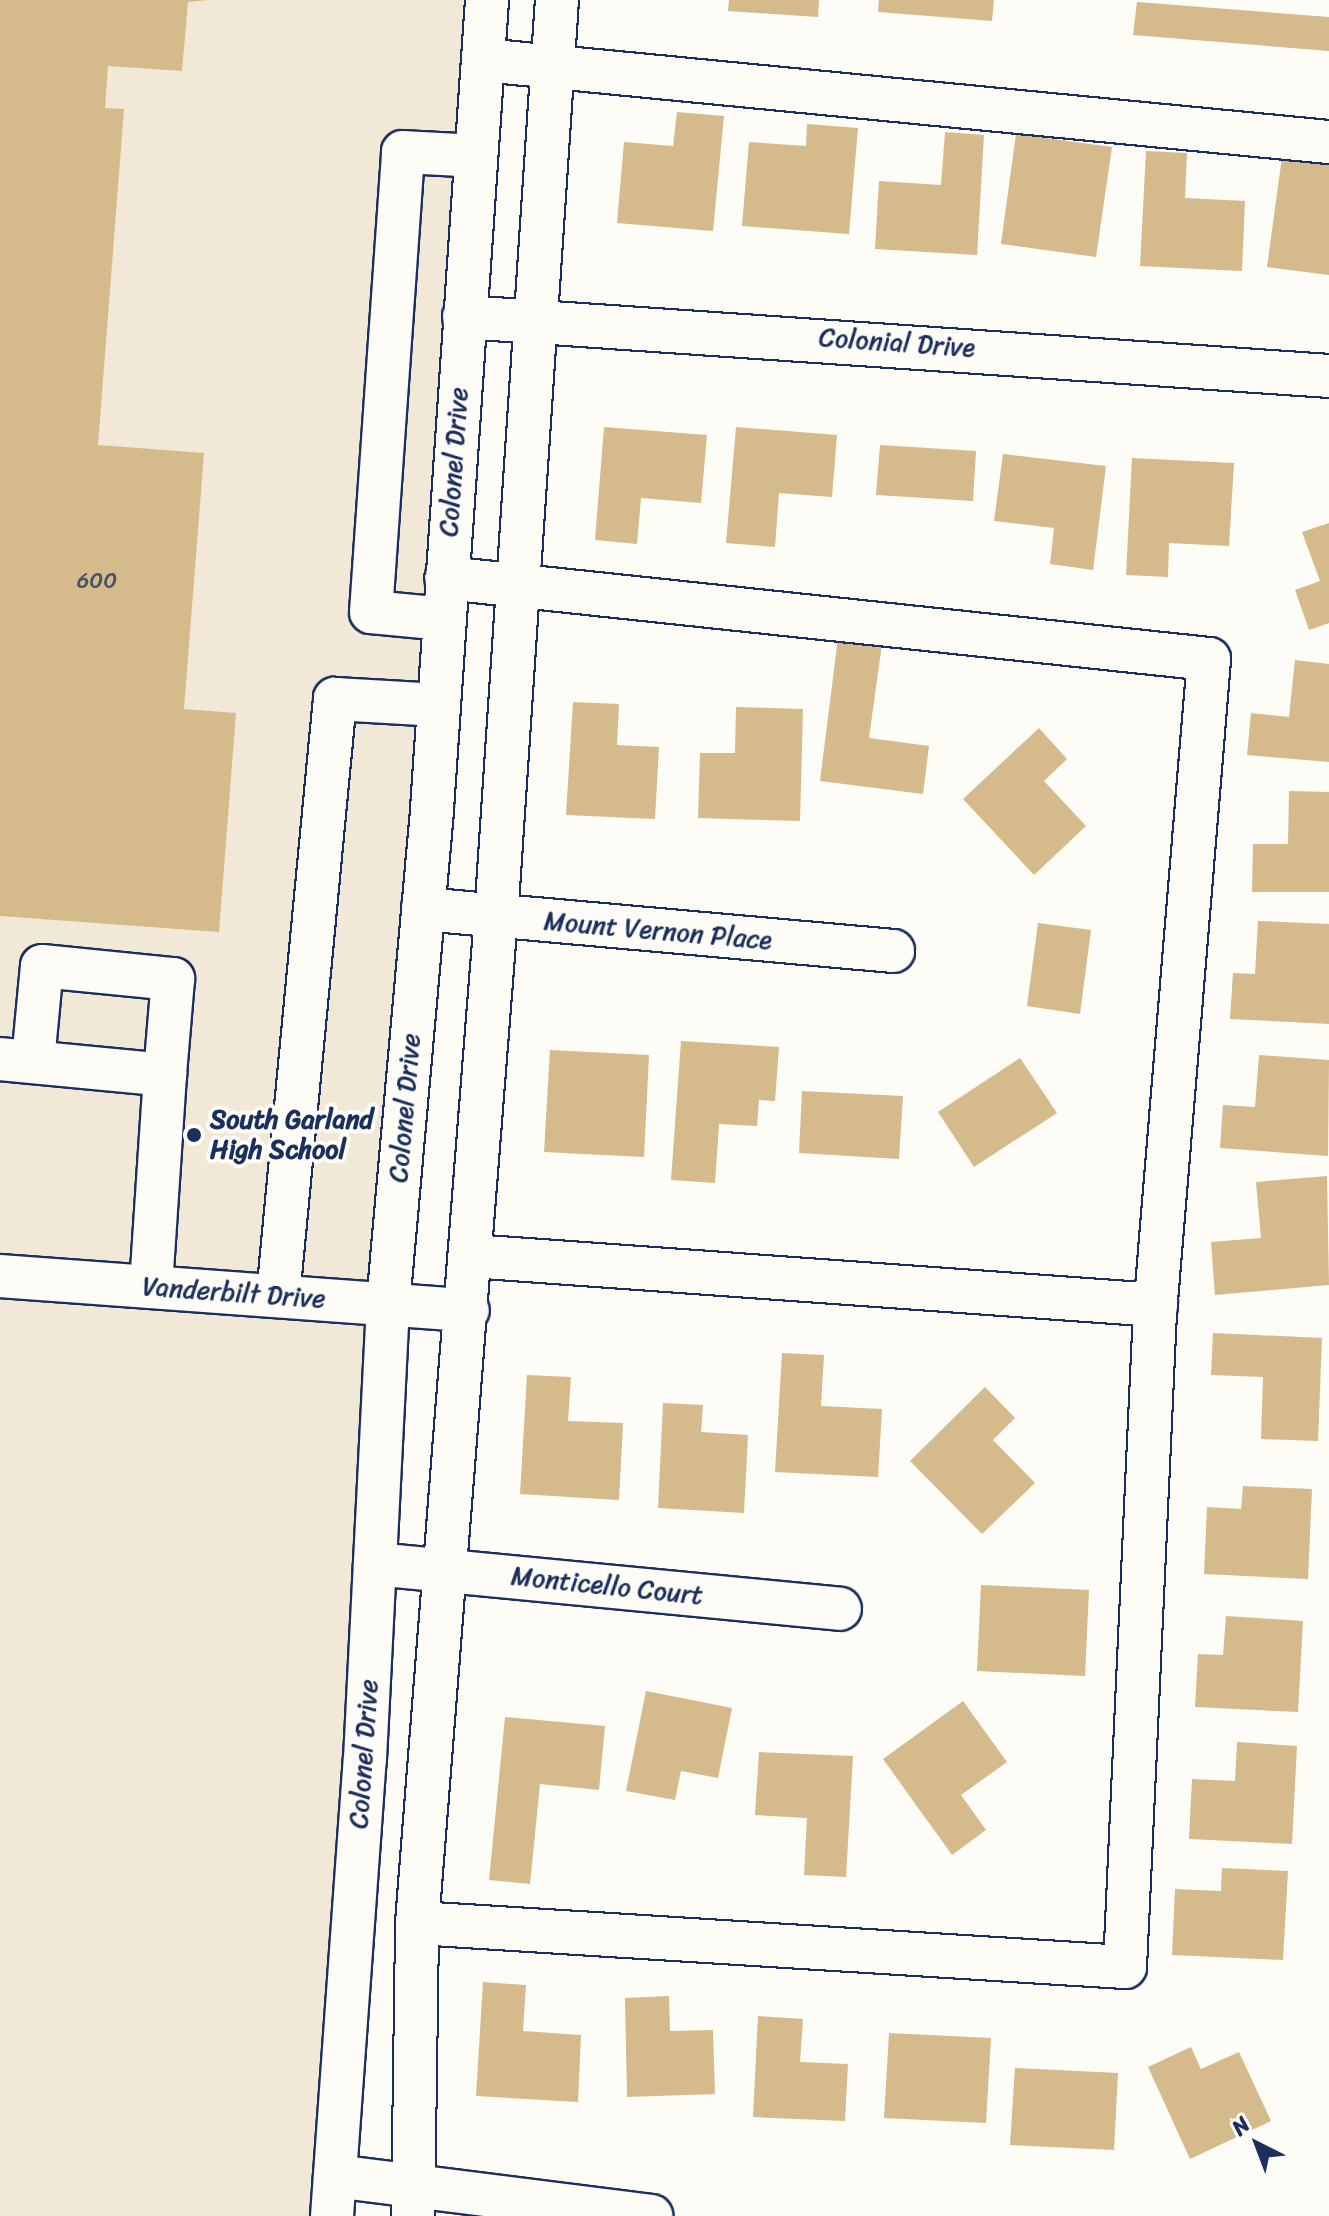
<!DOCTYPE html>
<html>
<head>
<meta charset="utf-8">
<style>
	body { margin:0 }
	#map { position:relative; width:1329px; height:2216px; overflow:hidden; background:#fdfcf7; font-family:Sriracha,sans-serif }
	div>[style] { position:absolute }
	.built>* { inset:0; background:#f1e8d7 }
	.building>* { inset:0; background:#d5ba8b }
	.roads { filter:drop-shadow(2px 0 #1b2f5e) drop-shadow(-2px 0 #1b2f5e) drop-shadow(0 2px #1b2f5e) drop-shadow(0 -2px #1b2f5e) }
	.minor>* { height:42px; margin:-21px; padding:0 21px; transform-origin:21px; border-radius:21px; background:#fdfcf7 }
	.dots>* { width:22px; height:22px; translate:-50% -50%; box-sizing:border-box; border:4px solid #fdfcf7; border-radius:50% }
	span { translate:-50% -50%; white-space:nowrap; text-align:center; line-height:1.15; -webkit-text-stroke:8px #fdfcf7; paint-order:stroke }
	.number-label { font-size:22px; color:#4a5269 }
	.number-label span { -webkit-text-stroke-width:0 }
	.street-label { font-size:26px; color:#1b2f5e }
	.poi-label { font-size:26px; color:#1b2f5e; font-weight:700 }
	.left { translate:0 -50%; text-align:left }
	.north { position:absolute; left:1217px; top:2104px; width:80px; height:80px; -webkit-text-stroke:6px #fdfcf7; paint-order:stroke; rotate:318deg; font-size:22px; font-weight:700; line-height:32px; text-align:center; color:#1b2f5e }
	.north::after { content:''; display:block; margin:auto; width:28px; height:36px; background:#1b2f5e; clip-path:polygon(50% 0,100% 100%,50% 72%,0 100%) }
</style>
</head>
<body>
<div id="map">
	<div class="built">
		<i style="clip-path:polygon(0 0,468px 0,313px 2216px,0 2216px)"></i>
	</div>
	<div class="building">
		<i style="clip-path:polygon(0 0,208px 0,188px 2px,182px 71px,108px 66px,105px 108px,124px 109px,98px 445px,204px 453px,184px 709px,236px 713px,219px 932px,0 916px)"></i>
		<i style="clip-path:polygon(729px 0,819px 0,818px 17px,728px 11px)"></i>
		<i style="clip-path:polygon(879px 0,994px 0,992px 21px,878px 12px)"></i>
		<i style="clip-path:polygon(1137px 2px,1329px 17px,1329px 51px,1133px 35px)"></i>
		<i style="clip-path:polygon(677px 112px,724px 116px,713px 231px,617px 223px,624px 142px,673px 146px)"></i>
		<i style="clip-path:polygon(807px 124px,858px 128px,849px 234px,742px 226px,749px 142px,806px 146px)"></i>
		<i style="clip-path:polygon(945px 132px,984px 135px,977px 255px,875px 249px,879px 181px,941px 185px)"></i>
		<i style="clip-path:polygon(1016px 134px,1112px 147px,1096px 257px,1001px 244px)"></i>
		<i style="clip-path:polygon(1146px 151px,1187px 153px,1185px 198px,1245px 201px,1242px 271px,1140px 266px)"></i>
		<i style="clip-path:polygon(1282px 157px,1329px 163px,1329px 275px,1267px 267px)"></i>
		<i style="clip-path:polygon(604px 427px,707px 435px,701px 503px,641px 498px,637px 544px,595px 540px)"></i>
		<i style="clip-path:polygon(736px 427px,837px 435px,832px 497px,779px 493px,775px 547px,726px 543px)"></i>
		<i style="clip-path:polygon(880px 445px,976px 451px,973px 501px,876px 495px)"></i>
		<i style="clip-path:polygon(1003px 454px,1106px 466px,1093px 570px,1050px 564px,1054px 528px,994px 521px)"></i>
		<i style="clip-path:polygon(1132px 458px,1234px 463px,1229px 546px,1169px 543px,1168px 577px,1126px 575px)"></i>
		<i style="clip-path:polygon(1329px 523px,1329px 623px,1309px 630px,1295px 590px,1320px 581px,1302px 532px)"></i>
		<i style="clip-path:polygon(838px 638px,882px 644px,869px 738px,929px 746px,923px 794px,820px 781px)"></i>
		<i style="clip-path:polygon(1295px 660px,1329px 664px,1329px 762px,1247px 755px,1251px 713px,1289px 717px)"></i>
		<i style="clip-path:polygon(573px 702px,619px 704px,617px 745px,659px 747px,655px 819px,566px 815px)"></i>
		<i style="clip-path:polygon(736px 707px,803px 709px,800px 821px,698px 818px,700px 753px,735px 753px)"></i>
		<i style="clip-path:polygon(1039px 728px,1067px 759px,1044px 781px,1086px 826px,1034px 875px,963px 799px)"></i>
		<i style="clip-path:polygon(1289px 791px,1329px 792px,1329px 892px,1252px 892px,1253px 844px,1288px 844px)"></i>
		<i style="clip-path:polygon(1258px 921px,1329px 924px,1329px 1024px,1230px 1019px,1233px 973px,1255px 974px)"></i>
		<i style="clip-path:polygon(1038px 923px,1091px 930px,1080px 1014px,1027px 1006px)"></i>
		<i style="clip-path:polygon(681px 1041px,779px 1047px,775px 1101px,759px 1100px,757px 1126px,719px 1124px,715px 1183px,671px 1180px)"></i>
		<i style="clip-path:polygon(550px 1050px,649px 1055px,644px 1157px,544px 1152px)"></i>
		<i style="clip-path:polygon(1259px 1055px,1329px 1060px,1328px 1156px,1220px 1148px,1223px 1105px,1255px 1107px)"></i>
		<i style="clip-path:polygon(1020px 1058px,1057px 1113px,974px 1167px,938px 1112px)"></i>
		<i style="clip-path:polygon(802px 1091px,903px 1096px,899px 1159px,799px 1153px)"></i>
		<i style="clip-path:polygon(1327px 1176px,1329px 1285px,1215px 1295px,1211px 1242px,1261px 1238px,1256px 1182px)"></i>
		<i style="clip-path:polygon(1213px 1333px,1322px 1338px,1318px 1441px,1261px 1439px,1263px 1377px,1211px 1375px)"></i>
		<i style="clip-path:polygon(782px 1353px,824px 1355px,821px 1406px,882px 1409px,878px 1477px,775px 1472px)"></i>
		<i style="clip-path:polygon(527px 1375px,571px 1377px,568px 1421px,623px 1423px,619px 1500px,520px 1494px)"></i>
		<i style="clip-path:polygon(985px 1387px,1015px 1418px,993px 1440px,1035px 1483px,982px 1534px,910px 1461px)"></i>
		<i style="clip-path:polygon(663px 1403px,703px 1405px,701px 1432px,748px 1435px,744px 1513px,658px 1508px)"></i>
		<i style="clip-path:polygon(1243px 1486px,1312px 1489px,1308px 1579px,1204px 1574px,1207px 1507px,1241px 1509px)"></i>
		<i style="clip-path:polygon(981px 1585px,1089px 1590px,1085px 1676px,977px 1671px)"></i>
		<i style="clip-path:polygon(1226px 1616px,1303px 1621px,1298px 1712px,1195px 1707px,1198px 1654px,1223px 1655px)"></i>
		<i style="clip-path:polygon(646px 1691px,732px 1708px,718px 1778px,681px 1771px,675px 1800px,626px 1791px)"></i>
		<i style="clip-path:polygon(963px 1701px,1007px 1762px,961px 1795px,986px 1830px,952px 1855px,883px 1759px)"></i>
		<i style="clip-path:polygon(505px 1717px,605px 1726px,599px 1790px,540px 1784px,530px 1884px,489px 1880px)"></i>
		<i style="clip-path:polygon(1237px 1742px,1297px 1746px,1292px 1844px,1189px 1839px,1192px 1779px,1235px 1781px)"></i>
		<i style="clip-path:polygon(759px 1752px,853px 1756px,846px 1877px,804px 1875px,807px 1818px,755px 1815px)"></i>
		<i style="clip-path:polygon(1222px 1868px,1288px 1871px,1283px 1960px,1172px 1955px,1175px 1889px,1221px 1891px)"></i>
		<i style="clip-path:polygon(483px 1982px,526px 1985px,523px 2031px,581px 2035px,578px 2102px,476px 2096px)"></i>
		<i style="clip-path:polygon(669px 1996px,670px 2031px,713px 2030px,715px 2094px,627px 2097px,625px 1998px)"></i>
		<i style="clip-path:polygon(758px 2016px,803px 2019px,800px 2062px,848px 2064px,845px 2121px,753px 2117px)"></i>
		<i style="clip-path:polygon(889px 2033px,991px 2038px,986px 2123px,884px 2118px)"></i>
		<i style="clip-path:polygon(1191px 2047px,1201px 2069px,1239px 2052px,1271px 2121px,1190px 2159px,1148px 2067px)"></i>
		<i style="clip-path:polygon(1015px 2068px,1118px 2073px,1114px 2150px,1010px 2145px)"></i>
	</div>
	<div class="roads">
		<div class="minor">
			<i style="left:483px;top:60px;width:850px;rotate:5.54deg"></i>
			<i style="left:464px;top:317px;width:867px;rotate:3.9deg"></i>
			<i style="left:444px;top:619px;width:73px;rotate:-174.5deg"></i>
			<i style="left:371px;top:612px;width:461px;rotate:-86deg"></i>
			<i style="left:403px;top:152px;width:73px;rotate:3.1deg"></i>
			<i style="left:423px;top:909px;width:472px;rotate:5.1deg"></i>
			<i style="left:0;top:1059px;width:166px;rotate:5.5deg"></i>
			<i style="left:165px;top:1075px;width:212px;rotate:93.8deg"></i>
			<i style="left:33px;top:1061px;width:95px;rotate:-84.6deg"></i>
			<i style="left:42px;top:966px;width:132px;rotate:5.7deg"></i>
			<i style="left:173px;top:979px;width:96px;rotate:94.8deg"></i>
			<i style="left:471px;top:1256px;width:687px;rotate:4.09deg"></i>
			<i style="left:0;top:1276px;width:469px;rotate:4.2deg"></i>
			<i style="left:278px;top:1296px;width:600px;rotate:-84.55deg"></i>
			<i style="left:335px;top:699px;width:104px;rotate:3.3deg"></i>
			<i style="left:375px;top:1564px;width:467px;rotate:5.5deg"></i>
			<i style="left:417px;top:1923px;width:709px;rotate:3.56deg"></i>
			<i style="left:1125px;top:1967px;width:656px;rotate:-87.38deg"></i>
			<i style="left:1155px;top:1312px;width:655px;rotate:-85.27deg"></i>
			<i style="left:1209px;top:659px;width:767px;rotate:-173.94deg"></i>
			<i style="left:335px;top:2176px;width:319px;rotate:7.2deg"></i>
			<i style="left:332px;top:2216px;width:458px;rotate:-85.9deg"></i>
			<i style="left:365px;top:1759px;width:456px;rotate:-87.1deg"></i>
			<i style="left:388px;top:1304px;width:497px;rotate:-84.9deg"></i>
			<i style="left:432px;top:809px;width:811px;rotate:-86.11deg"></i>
			<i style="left:413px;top:2216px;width:293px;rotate:-89.2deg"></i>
			<i style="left:417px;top:1923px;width:1008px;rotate:-85.51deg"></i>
			<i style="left:496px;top:918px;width:920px;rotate:-86.2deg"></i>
		</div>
	</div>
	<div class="dots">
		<i style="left:194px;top:1135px;background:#1b2f5e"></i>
	</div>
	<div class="number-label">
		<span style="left:97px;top:581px">600</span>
	</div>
	<div class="street-label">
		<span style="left:897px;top:343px;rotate:4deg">Colonial Drive</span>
		<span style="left:454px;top:462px;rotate:-86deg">Colonel Drive</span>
		<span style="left:658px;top:931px;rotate:5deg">Mount Vernon Place</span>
		<span style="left:405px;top:1108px;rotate:-85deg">Colonel Drive</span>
		<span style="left:234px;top:1293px;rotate:4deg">Vanderbilt Drive</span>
		<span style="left:607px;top:1586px;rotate:6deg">Monticello Court</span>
		<span style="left:364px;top:1754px;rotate:-86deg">Colonel Drive</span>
	</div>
	<div class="poi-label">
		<span class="left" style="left:210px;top:1135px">South Garland<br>High School</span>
	</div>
	<div class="north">N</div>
</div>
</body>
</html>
